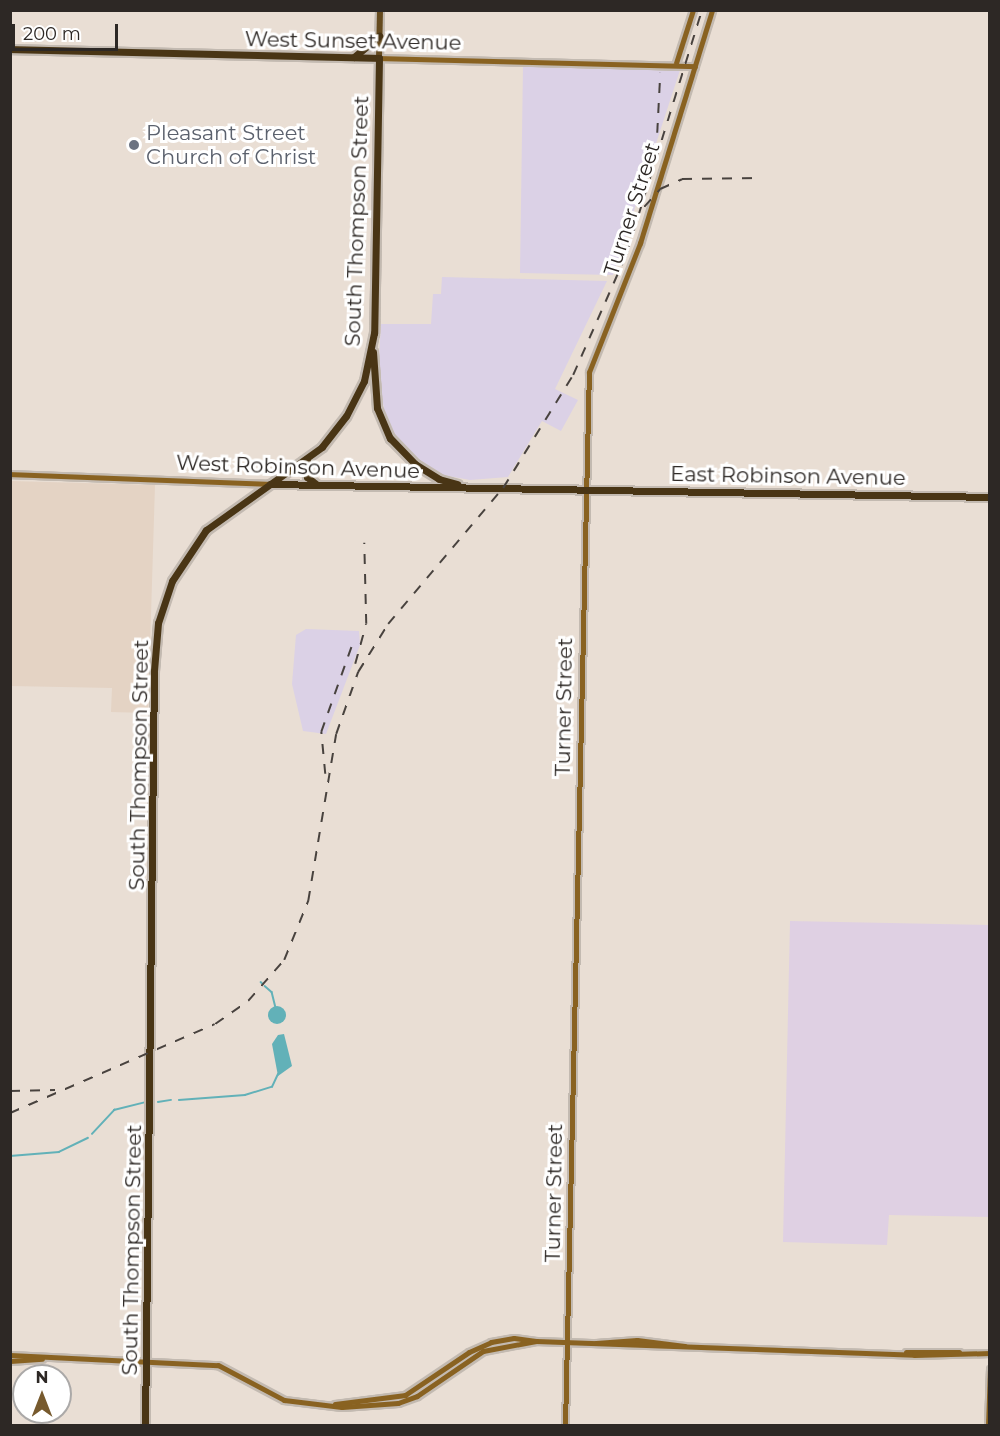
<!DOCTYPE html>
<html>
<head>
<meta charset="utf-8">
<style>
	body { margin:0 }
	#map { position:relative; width:1000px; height:1436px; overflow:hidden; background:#e9ded4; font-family:Montserrat,sans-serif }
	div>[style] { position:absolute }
	.built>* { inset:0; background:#e4d3c4 }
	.industrial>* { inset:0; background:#dbd1e6 }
	.education>* { inset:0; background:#dfd0e3 }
	.water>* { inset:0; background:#62b1b8 }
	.round { border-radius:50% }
	.stream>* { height:1.5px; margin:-0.75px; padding:0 0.75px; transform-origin:0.75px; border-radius:0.75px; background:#62b1b8 }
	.roads { filter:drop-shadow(2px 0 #c3bab1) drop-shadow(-2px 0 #c3bab1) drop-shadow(0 2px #c3bab1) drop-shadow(0 -2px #c3bab1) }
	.secondary>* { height:5px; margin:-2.5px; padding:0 2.5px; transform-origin:2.5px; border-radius:2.5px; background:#896221 }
	.primary>* { height:6px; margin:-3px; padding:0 3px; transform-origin:3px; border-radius:3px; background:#654a1e }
	.highway>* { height:7px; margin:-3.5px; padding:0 3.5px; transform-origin:3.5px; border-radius:3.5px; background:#493515 }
	.rail>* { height:1.5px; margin-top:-0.75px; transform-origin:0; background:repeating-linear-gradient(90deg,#48423e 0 10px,transparent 0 20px) }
	.dots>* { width:16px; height:16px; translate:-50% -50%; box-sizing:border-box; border:3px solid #fff; border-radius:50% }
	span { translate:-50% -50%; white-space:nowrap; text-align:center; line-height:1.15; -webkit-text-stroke:6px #fff; paint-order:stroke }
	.street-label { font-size:21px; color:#2d2825 }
	.worship-label { font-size:21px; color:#5b616d }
	.left { translate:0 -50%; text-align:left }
	.frame { position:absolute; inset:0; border:12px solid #2d2825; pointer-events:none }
	.north { position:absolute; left:12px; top:1364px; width:60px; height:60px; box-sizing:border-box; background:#fff; border:2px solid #aba9a8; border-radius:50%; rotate:0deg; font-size:16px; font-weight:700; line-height:24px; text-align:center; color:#2d2825 }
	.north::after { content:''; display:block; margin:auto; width:21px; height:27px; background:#775a2e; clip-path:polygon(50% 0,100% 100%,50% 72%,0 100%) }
	.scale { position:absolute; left:12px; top:24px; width:106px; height:27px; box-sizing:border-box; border:3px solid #2d2825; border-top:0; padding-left:8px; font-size:18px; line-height:21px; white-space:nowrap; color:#2d2825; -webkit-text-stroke:4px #fff; paint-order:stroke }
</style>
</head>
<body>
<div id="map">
	<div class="built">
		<i style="clip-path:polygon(11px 481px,155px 485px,148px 713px,111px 712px,112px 688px,11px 686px)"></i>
	</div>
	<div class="industrial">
		<i style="clip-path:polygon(523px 66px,681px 67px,613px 275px,520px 273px)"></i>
		<i style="clip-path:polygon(442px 277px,607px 281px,555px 389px,578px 400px,561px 431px,542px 421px,508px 477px,470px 480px,437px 474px,411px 455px,393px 432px,384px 409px,378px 374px,381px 324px,431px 324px,433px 294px,441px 294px)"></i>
		<i style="clip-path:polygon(306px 629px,359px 631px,360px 645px,326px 734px,303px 731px,292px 684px,296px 635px)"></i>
	</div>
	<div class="education">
		<i style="clip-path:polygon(790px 921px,989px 925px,989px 1217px,889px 1215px,887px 1245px,783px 1242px)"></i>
	</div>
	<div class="water">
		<i class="round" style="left:268px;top:1006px;width:18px;height:18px"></i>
		<i style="clip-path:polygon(284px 1034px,292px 1066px,278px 1076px,272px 1044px,278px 1035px)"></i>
	</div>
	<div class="stream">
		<i style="left:261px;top:982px;width:3px;rotate:45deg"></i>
		<i style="left:265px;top:986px;width:9px;rotate:41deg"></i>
		<i style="left:272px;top:992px;width:16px;rotate:76deg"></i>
		<i style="left:179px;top:1100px;width:66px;rotate:-4.3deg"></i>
		<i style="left:245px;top:1095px;width:28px;rotate:-17deg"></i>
		<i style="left:272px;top:1087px;width:14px;rotate:-65deg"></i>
		<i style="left:158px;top:1102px;width:13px;rotate:-9deg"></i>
		<i style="left:92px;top:1134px;width:33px;rotate:-47deg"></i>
		<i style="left:114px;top:1110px;width:32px;rotate:-14deg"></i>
		<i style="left:10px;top:1156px;width:49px;rotate:-4.7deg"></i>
		<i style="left:59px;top:1152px;width:32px;rotate:-26deg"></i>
	</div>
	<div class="roads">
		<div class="secondary">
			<i style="left:379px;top:58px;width:316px;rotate:1.5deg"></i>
			<i style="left:676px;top:63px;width:56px;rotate:-72.2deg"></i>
			<i style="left:10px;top:474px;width:260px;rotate:2.2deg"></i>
			<i style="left:596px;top:1343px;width:41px;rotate:-4.2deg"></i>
			<i style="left:637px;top:1340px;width:48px;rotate:7.1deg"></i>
			<i style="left:906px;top:1352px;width:53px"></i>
			<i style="left:10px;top:1355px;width:208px;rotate:2.8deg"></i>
			<i style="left:218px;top:1365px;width:75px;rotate:27.9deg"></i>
			<i style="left:284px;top:1400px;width:58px;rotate:6.9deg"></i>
			<i style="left:342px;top:1407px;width:56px;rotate:-4.1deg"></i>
			<i style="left:398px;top:1403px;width:20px;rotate:-20deg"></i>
			<i style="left:417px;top:1396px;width:80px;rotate:-34.3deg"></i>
			<i style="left:483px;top:1351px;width:54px;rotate:-10.7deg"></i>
			<i style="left:536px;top:1341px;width:378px;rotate:2.1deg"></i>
			<i style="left:914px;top:1355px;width:76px;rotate:-1.5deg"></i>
			<i style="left:10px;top:1361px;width:32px;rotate:-4deg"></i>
			<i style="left:335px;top:1404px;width:71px;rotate:-7.3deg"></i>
			<i style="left:405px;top:1395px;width:77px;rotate:-33.9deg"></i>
			<i style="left:469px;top:1352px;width:24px;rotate:-24deg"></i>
			<i style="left:491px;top:1342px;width:23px;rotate:-10deg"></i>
			<i style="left:514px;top:1338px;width:22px;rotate:8deg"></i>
			<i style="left:565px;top:1426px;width:1054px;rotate:-88.7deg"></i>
			<i style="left:589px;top:372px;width:139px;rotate:-68.4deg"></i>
			<i style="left:640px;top:243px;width:244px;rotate:-72.8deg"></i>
			<i style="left:988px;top:1426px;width:57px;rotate:-88deg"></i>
		</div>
		<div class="primary">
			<i style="left:379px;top:58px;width:48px;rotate:-88.8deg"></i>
		</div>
		<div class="highway">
			<i style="left:10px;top:49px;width:369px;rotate:1.4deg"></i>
			<i style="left:379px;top:58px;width:275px;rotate:91deg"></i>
			<i style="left:374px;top:333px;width:49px;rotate:101.8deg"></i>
			<i style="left:364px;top:381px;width:39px;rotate:117deg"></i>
			<i style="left:346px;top:416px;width:39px;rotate:128deg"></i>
			<i style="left:322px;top:447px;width:143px;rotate:144.4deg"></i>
			<i style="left:206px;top:530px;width:61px;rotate:123.7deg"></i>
			<i style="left:172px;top:581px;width:44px;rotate:108.4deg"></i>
			<i style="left:158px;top:623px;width:48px;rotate:94.8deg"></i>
			<i style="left:154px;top:671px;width:755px;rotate:90.68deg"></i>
			<i style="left:354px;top:57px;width:33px;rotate:-40deg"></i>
			<i style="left:373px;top:352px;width:56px;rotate:85.9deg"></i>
			<i style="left:377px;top:408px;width:33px;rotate:67deg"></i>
			<i style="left:390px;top:438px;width:36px;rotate:46deg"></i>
			<i style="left:415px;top:464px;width:28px;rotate:32deg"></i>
			<i style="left:439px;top:479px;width:19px;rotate:16deg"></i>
			<i style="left:307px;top:459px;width:18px;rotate:90deg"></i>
			<i style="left:307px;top:477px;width:11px;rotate:38deg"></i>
			<i style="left:270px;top:484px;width:720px;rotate:1.03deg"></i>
		</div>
	</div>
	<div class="rail">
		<i style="left:657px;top:133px;width:60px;rotate:-87.1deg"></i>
		<i style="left:644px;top:207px;width:24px;rotate:-48deg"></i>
		<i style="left:660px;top:189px;width:24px;rotate:-24deg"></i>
		<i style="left:682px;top:179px;width:79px;rotate:-0.7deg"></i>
		<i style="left:355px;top:664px;width:41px;rotate:-74.6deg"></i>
		<i style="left:366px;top:624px;width:81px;rotate:-91.4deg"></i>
		<i style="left:325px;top:774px;width:42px;rotate:-95.4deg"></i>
		<i style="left:321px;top:732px;width:92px;rotate:-70.4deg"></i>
		<i style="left:10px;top:1091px;width:45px;rotate:-1.3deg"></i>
		<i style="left:10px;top:1113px;width:223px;rotate:-23.5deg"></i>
		<i style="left:215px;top:1024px;width:40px;rotate:-34.9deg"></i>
		<i style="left:248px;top:1001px;width:55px;rotate:-48.7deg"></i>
		<i style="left:284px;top:960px;width:64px;rotate:-67.9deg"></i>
		<i style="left:308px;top:901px;width:169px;rotate:-80.5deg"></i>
		<i style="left:336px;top:734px;width:66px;rotate:-70.5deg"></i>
		<i style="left:358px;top:672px;width:57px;rotate:-58deg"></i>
		<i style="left:388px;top:624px;width:178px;rotate:-49.8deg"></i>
		<i style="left:503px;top:488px;width:133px;rotate:-58.2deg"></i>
		<i style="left:573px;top:375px;width:131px;rotate:-66.2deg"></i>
		<i style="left:626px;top:255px;width:257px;rotate:-72.8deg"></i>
	</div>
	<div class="dots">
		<i style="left:134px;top:145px;background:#6b7280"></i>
	</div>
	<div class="street-label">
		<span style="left:353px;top:41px;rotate:1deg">West Sunset Avenue</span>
		<span style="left:632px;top:209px;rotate:-72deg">Turner Street</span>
		<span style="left:357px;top:221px;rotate:-88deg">South Thompson Street</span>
		<span style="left:298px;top:467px;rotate:2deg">West Robinson Avenue</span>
		<span style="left:788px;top:476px;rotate:1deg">East Robinson Avenue</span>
		<span style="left:564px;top:707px;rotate:-89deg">Turner Street</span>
		<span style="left:139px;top:765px;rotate:-89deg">South Thompson Street</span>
		<span style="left:554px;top:1193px;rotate:-89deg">Turner Street</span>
		<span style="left:132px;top:1250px;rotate:-89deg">South Thompson Street</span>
	</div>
	<div class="worship-label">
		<span class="left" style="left:146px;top:145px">Pleasant Street<br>Church of Christ</span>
	</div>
	<div class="frame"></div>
	<div class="north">N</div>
	<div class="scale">200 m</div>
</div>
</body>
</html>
